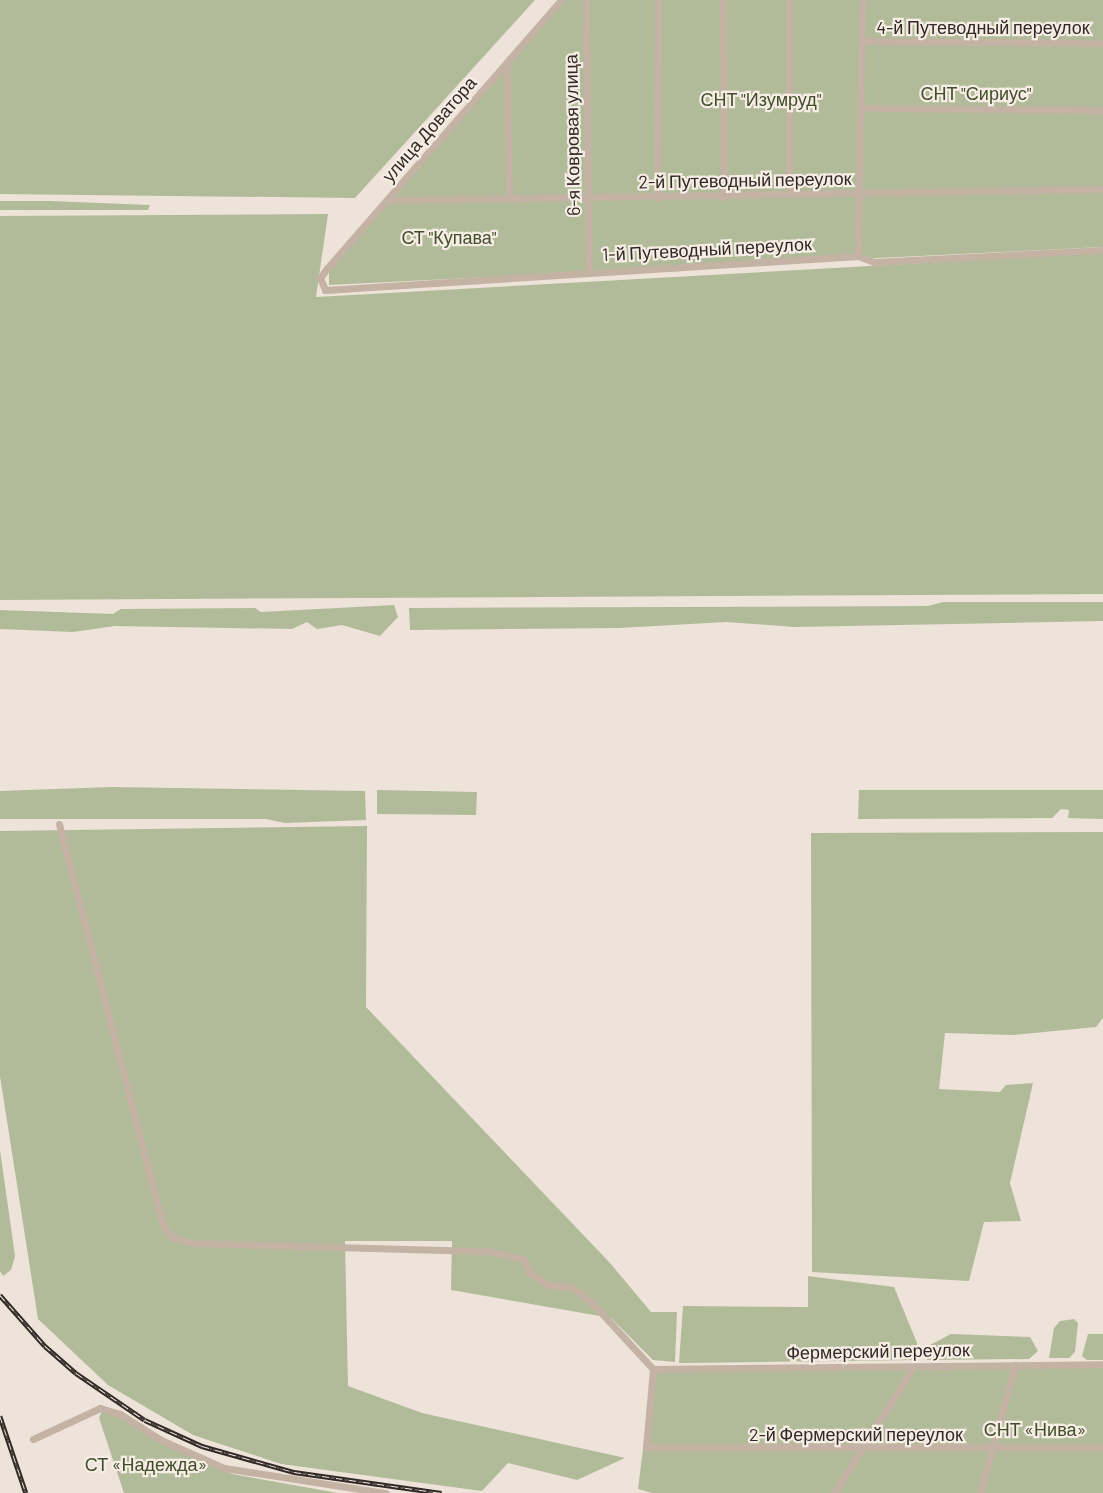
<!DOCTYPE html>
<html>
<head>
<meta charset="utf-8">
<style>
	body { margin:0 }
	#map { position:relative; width:1103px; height:1493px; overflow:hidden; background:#eee3d8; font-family:Barlow,sans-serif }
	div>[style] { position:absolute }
	.green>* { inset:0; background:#b1bb9a }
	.street>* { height:7px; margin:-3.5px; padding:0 3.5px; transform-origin:3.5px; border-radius:3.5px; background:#c4b3a5 }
	.rail>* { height:4.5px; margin-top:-2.25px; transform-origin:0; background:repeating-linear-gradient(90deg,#f6ede4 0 7px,#312926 0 14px); box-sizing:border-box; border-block:2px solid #312926 }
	span { translate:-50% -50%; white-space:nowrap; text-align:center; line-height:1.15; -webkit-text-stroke:4.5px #f6ede4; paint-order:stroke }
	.street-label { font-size:18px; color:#312926 }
	.park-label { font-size:18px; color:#424d2c }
</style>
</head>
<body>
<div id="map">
	<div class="green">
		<i style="clip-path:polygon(0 0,535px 0,355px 198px,0 194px)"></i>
		<i style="clip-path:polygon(558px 0,1103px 0,1103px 247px,329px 285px,329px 271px)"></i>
		<i style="clip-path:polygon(0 201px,50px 201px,150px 205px,148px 210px,0 210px)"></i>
		<i style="clip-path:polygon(328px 214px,316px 297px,1103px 253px,1103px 594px,0 600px,0 216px)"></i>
		<i style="clip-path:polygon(943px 602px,1103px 602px,1103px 621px,795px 627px,726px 622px,619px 628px,410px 630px,409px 608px,928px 606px)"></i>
		<i style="clip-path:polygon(394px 605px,398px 617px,380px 636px,342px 625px,317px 629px,307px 622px,292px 629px,115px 626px,73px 632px,0 629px,0 610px,113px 614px,121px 609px,255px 608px,261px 612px)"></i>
		<i style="clip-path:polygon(111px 787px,365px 791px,366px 820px,285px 823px,266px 819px,0 819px,0 791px)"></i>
		<i style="clip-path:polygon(377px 790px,477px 792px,476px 815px,377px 814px)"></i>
		<i style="clip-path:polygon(859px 790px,1103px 790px,1103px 819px,1068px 818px,1069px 810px,1061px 809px,1052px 818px,858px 819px)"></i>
		<i style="clip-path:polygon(367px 826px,366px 1007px,610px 1263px,651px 1312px,677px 1312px,675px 1362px,653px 1360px,611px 1318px,451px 1290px,452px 1241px,345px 1241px,348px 1386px,422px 1413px,625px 1458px,577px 1480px,508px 1463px,482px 1491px,281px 1464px,193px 1435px,108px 1385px,38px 1319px,0 1076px,0 831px)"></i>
		<i style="clip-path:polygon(1103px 832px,1103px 1018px,1096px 1027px,1013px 1035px,945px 1033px,939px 1089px,1000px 1092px,1006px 1085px,1033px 1083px,1010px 1183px,1021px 1221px,984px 1222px,969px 1281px,812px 1272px,811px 833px)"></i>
		<i style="clip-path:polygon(0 1150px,15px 1256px,11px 1270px,3px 1276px,0 1271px)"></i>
		<i style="clip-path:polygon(808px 1276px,894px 1287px,917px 1343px,916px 1360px,679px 1363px,683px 1306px,808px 1307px)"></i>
		<i style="clip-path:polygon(1074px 1319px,1078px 1323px,1075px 1352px,1069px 1358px,1049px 1358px,1054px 1328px,1060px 1321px)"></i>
		<i style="clip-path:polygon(951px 1334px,1030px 1337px,1038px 1351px,1029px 1359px,927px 1360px,926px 1347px)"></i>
		<i style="clip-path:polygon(1088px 1334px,1103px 1334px,1103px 1360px,1087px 1360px,1082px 1356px)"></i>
		<i style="clip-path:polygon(1103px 1364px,1103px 1493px,652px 1493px,638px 1489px,653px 1369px)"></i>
		<i style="clip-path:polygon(103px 1409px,200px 1461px,232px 1474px,338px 1493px,124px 1493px,99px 1418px)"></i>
	</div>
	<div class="street">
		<i style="left:561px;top:0;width:356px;rotate:131.1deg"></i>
		<i style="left:327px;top:268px;width:12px;rotate:125deg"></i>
		<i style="left:320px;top:278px;width:13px;rotate:67deg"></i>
		<i style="left:325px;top:290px;width:534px;rotate:-3.65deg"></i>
		<i style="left:858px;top:256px;width:17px;rotate:21deg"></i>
		<i style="left:874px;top:262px;width:229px;rotate:-3deg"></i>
		<i style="left:586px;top:0;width:270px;rotate:89.4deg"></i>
		<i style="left:723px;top:0;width:197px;rotate:89.7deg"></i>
		<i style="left:789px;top:0;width:194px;rotate:90deg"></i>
		<i style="left:862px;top:41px;width:241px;rotate:0.5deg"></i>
		<i style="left:507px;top:62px;width:134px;rotate:89.1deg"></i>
		<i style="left:862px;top:108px;width:241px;rotate:0.5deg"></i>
		<i style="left:657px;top:198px;width:198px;rotate:-89.7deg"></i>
		<i style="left:388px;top:200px;width:715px;rotate:-0.88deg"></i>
		<i style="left:858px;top:256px;width:256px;rotate:-89.1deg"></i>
		<i style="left:59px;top:824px;width:412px;rotate:75.5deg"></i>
		<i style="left:162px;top:1223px;width:17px;rotate:57deg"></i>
		<i style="left:171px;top:1237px;width:23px;rotate:15deg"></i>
		<i style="left:193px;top:1243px;width:295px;rotate:1.6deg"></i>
		<i style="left:488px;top:1251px;width:37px;rotate:13deg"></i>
		<i style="left:524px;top:1259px;width:14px;rotate:69deg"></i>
		<i style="left:529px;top:1272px;width:22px;rotate:36deg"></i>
		<i style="left:547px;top:1285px;width:25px;rotate:5deg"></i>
		<i style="left:572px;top:1287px;width:27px;rotate:39deg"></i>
		<i style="left:593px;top:1304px;width:88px;rotate:47.3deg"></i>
		<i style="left:653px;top:1369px;width:78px;rotate:95.1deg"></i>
		<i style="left:646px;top:1447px;width:457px"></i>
		<i style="left:653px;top:1369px;width:450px;rotate:-0.6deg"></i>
		<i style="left:33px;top:1439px;width:74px;rotate:-24.8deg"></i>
		<i style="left:100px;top:1408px;width:21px;rotate:17deg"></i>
		<i style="left:120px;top:1414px;width:49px;rotate:32.4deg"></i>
		<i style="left:161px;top:1440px;width:69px;rotate:24deg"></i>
		<i style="left:224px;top:1468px;width:164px;rotate:8.8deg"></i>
		<i style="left:834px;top:1493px;width:150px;rotate:-57.8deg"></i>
		<i style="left:980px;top:1493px;width:133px;rotate:-74.7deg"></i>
	</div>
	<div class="rail">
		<i style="left:0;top:1295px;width:68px;rotate:48.6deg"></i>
		<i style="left:45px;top:1346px;width:41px;rotate:41.1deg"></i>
		<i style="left:76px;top:1373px;width:83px;rotate:34.3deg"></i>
		<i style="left:145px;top:1420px;width:63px;rotate:24.5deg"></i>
		<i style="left:202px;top:1446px;width:96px;rotate:15.8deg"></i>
		<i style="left:294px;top:1472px;width:149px;rotate:8.1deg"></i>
		<i style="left:0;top:1416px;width:81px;rotate:71.3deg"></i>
	</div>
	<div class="street-label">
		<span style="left:983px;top:27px">4-й Путеводный переулок</span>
		<span style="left:429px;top:129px;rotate:-49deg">улица Доватора</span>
		<span style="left:572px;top:135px;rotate:-91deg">6-я Ковровая улица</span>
		<span style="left:745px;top:180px;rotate:-1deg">2-й Путеводный переулок</span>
		<span style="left:707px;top:249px;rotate:-3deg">1-й Путеводный переулок</span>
		<span style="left:878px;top:1351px;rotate:-1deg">Фермерский переулок</span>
		<span style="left:856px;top:1434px">2-й Фермерский переулок</span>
	</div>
	<div class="park-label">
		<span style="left:976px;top:93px">СНТ "Сириус"</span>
		<span style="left:761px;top:99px">СНТ "Изумруд"</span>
		<span style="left:449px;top:237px">СТ "Купава"</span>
		<span style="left:1035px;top:1429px">СНТ «Нива»</span>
		<span style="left:146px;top:1464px">СТ «Надежда»</span>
	</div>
</div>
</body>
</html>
